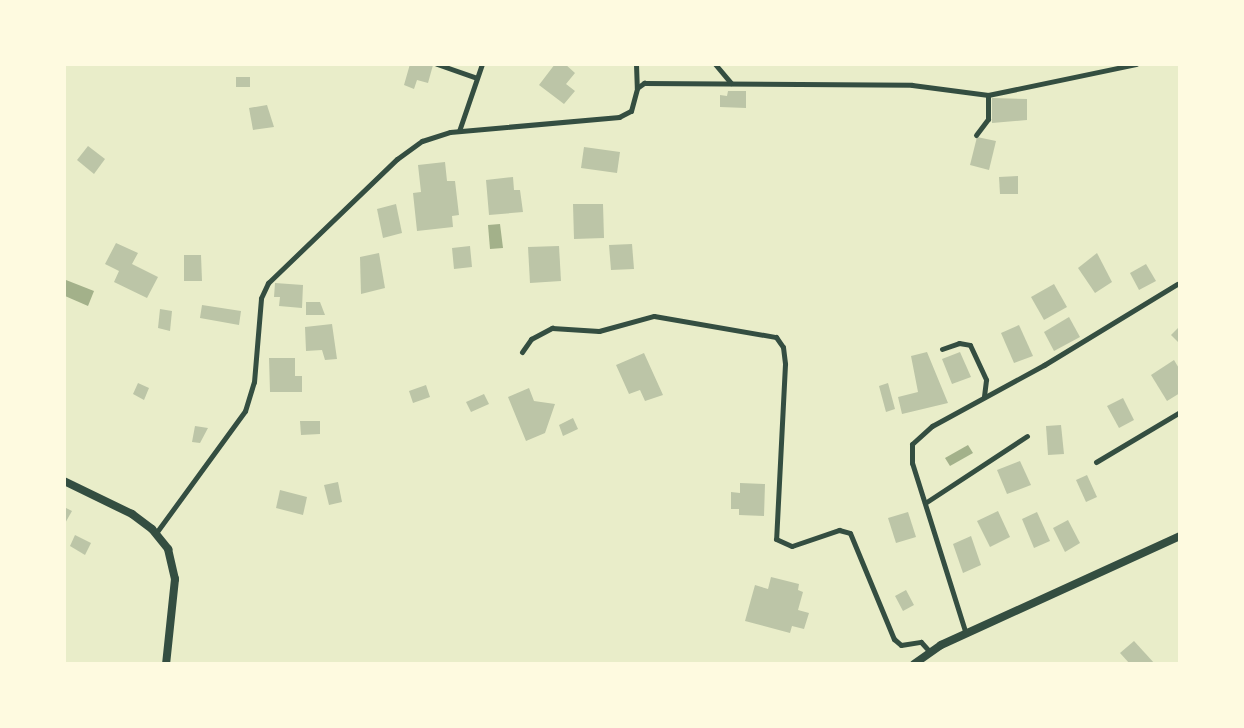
<!DOCTYPE html>
<html>
<head>
<meta charset="utf-8">
<style>
	body { margin:0 }
	#map { position:relative; width:1244px; height:728px; overflow:hidden; background:#e9edc9; font-family:"Asap Condensed",sans-serif }
	div>[style] { position:absolute }
	.water>* { inset:0; background:#a3b18a }
	.building>* { inset:0; background:#bcc5a7 }
	.minor>* { height:5px; margin:-2.5px; padding:0 2.5px; transform-origin:2.5px; border-radius:2.5px; background:#344e41 }
	.secondary>* { height:8px; margin:-4px; padding:0 4px; transform-origin:4px; border-radius:4px; background:#344e41 }
	.primary>* { height:8px; margin:-4px; padding:0 4px; transform-origin:4px; border-radius:4px; background:#344e41 }
	span { translate:-50% -50%; white-space:nowrap; text-align:center; line-height:1.15; -webkit-text-stroke:6px #fefae0; paint-order:stroke }
	.frame { position:absolute; inset:0; border:66px solid #fefae0; pointer-events:none }
</style>
</head>
<body>
<div id="map">
	<div class="water">
		<i style="clip-path:polygon(500px 224px,503px 248px,490px 249px,488px 225px)"></i>
		<i style="clip-path:polygon(66px 280px,94px 291px,88px 306px,65px 296px)"></i>
		<i style="clip-path:polygon(968px 445px,973px 453px,950px 466px,945px 458px)"></i>
	</div>
	<div class="building">
		<i style="clip-path:polygon(410px 64px,433px 65px,428px 83px,417px 80px,414px 89px,404px 85px)"></i>
		<i style="clip-path:polygon(555px 64px,565px 64px,575px 73px,566px 84px,575px 91px,564px 104px,539px 85px)"></i>
		<i style="clip-path:polygon(236px 77px,250px 77px,250px 87px,236px 87px)"></i>
		<i style="clip-path:polygon(728px 91px,746px 91px,746px 108px,720px 107px,720px 95px,727px 96px)"></i>
		<i style="clip-path:polygon(992px 98px,1027px 99px,1027px 120px,992px 123px)"></i>
		<i style="clip-path:polygon(267px 105px,274px 127px,253px 130px,249px 108px)"></i>
		<i style="clip-path:polygon(977px 137px,996px 141px,989px 170px,970px 165px)"></i>
		<i style="clip-path:polygon(88px 146px,105px 159px,94px 174px,77px 160px)"></i>
		<i style="clip-path:polygon(584px 147px,620px 152px,617px 173px,581px 168px)"></i>
		<i style="clip-path:polygon(445px 162px,447px 181px,455px 181px,459px 215px,452px 216px,453px 227px,417px 231px,413px 193px,421px 192px,418px 165px)"></i>
		<i style="clip-path:polygon(1018px 176px,1018px 194px,1000px 194px,999px 177px)"></i>
		<i style="clip-path:polygon(513px 177px,514px 190px,520px 190px,523px 212px,489px 215px,486px 180px)"></i>
		<i style="clip-path:polygon(396px 204px,402px 233px,383px 238px,377px 209px)"></i>
		<i style="clip-path:polygon(573px 204px,603px 204px,604px 238px,574px 239px)"></i>
		<i style="clip-path:polygon(116px 243px,138px 253px,132px 264px,158px 277px,147px 298px,114px 282px,119px 271px,105px 264px)"></i>
		<i style="clip-path:polygon(632px 244px,634px 269px,611px 270px,609px 245px)"></i>
		<i style="clip-path:polygon(470px 246px,472px 267px,454px 269px,452px 248px)"></i>
		<i style="clip-path:polygon(559px 246px,561px 281px,530px 283px,528px 247px)"></i>
		<i style="clip-path:polygon(379px 253px,385px 288px,361px 294px,360px 257px)"></i>
		<i style="clip-path:polygon(1097px 253px,1112px 282px,1095px 293px,1078px 268px)"></i>
		<i style="clip-path:polygon(184px 255px,201px 255px,202px 281px,184px 281px)"></i>
		<i style="clip-path:polygon(1146px 264px,1156px 281px,1139px 290px,1130px 273px)"></i>
		<i style="clip-path:polygon(275px 283px,303px 285px,302px 308px,279px 306px,280px 297px,274px 297px)"></i>
		<i style="clip-path:polygon(1054px 284px,1067px 307px,1044px 320px,1031px 297px)"></i>
		<i style="clip-path:polygon(306px 302px,320px 302px,325px 315px,306px 315px)"></i>
		<i style="clip-path:polygon(202px 305px,241px 311px,239px 325px,200px 318px)"></i>
		<i style="clip-path:polygon(160px 309px,172px 311px,170px 331px,158px 328px)"></i>
		<i style="clip-path:polygon(1069px 317px,1080px 337px,1054px 351px,1044px 332px)"></i>
		<i style="clip-path:polygon(332px 324px,337px 359px,325px 360px,322px 350px,306px 351px,305px 327px)"></i>
		<i style="clip-path:polygon(1019px 325px,1033px 356px,1014px 363px,1001px 333px)"></i>
		<i style="clip-path:polygon(1180px 326px,1180px 344px,1171px 335px)"></i>
		<i style="clip-path:polygon(927px 352px,948px 403px,902px 414px,898px 397px,918px 392px,911px 356px)"></i>
		<i style="clip-path:polygon(960px 352px,971px 377px,952px 384px,942px 359px)"></i>
		<i style="clip-path:polygon(644px 353px,663px 395px,645px 401px,640px 390px,629px 394px,616px 365px)"></i>
		<i style="clip-path:polygon(269px 358px,295px 358px,295px 376px,302px 376px,302px 392px,270px 392px)"></i>
		<i style="clip-path:polygon(1174px 360px,1180px 370px,1180px 393px,1167px 401px,1151px 375px)"></i>
		<i style="clip-path:polygon(138px 383px,149px 388px,144px 400px,133px 394px)"></i>
		<i style="clip-path:polygon(888px 383px,895px 409px,886px 412px,879px 386px)"></i>
		<i style="clip-path:polygon(426px 385px,430px 397px,413px 403px,409px 391px)"></i>
		<i style="clip-path:polygon(529px 388px,534px 401px,555px 404px,545px 433px,526px 441px,508px 397px)"></i>
		<i style="clip-path:polygon(484px 394px,489px 404px,471px 412px,466px 402px)"></i>
		<i style="clip-path:polygon(1123px 398px,1134px 420px,1119px 428px,1107px 406px)"></i>
		<i style="clip-path:polygon(573px 418px,578px 429px,563px 436px,559px 425px)"></i>
		<i style="clip-path:polygon(300px 421px,320px 421px,320px 434px,301px 435px)"></i>
		<i style="clip-path:polygon(1061px 425px,1064px 454px,1048px 455px,1046px 426px)"></i>
		<i style="clip-path:polygon(195px 426px,208px 428px,200px 443px,192px 442px)"></i>
		<i style="clip-path:polygon(1020px 461px,1031px 485px,1007px 494px,997px 470px)"></i>
		<i style="clip-path:polygon(1087px 475px,1097px 497px,1086px 502px,1076px 480px)"></i>
		<i style="clip-path:polygon(338px 482px,342px 502px,329px 505px,324px 485px)"></i>
		<i style="clip-path:polygon(740px 483px,765px 484px,764px 516px,739px 515px,739px 509px,731px 509px,731px 492px,740px 493px)"></i>
		<i style="clip-path:polygon(280px 490px,307px 497px,303px 515px,276px 508px)"></i>
		<i style="clip-path:polygon(64px 507px,72px 511px,64px 525px)"></i>
		<i style="clip-path:polygon(998px 511px,1010px 537px,990px 547px,977px 521px)"></i>
		<i style="clip-path:polygon(908px 512px,916px 537px,896px 543px,888px 518px)"></i>
		<i style="clip-path:polygon(1037px 512px,1050px 541px,1034px 548px,1022px 519px)"></i>
		<i style="clip-path:polygon(1068px 520px,1080px 543px,1065px 552px,1053px 528px)"></i>
		<i style="clip-path:polygon(75px 535px,91px 543px,85px 555px,70px 546px)"></i>
		<i style="clip-path:polygon(971px 536px,981px 565px,963px 573px,953px 544px)"></i>
		<i style="clip-path:polygon(771px 577px,799px 584px,798px 590px,803px 592px,798px 610px,809px 613px,804px 629px,792px 626px,790px 633px,745px 621px,755px 585px,768px 589px)"></i>
		<i style="clip-path:polygon(906px 590px,914px 605px,903px 611px,895px 596px)"></i>
		<i style="clip-path:polygon(1134px 641px,1155px 664px,1130px 664px,1120px 653px)"></i>
	</div>
	<div class="minor">
		<i style="left:437px;top:64px;width:42px;rotate:19.3deg"></i>
		<i style="left:636px;top:64px;width:24px;rotate:88deg"></i>
		<i style="left:637px;top:88px;width:9px;rotate:-36deg"></i>
		<i style="left:644px;top:83px;width:268px;rotate:0.4deg"></i>
		<i style="left:912px;top:85px;width:77px;rotate:7.5deg"></i>
		<i style="left:988px;top:95px;width:151px;rotate:-11.8deg"></i>
		<i style="left:715px;top:64px;width:25px;rotate:50deg"></i>
		<i style="left:459px;top:131px;width:71px;rotate:-71.1deg"></i>
		<i style="left:976px;top:135px;width:20px;rotate:-53deg"></i>
		<i style="left:988px;top:119px;width:24px;rotate:-90deg"></i>
		<i style="left:942px;top:349px;width:18px;rotate:-19deg"></i>
		<i style="left:959px;top:343px;width:11px;rotate:10deg"></i>
		<i style="left:970px;top:345px;width:38px;rotate:65deg"></i>
		<i style="left:986px;top:380px;width:17px;rotate:97deg"></i>
		<i style="left:522px;top:352px;width:16px;rotate:-55deg"></i>
		<i style="left:531px;top:339px;width:24px;rotate:-28deg"></i>
		<i style="left:552px;top:328px;width:47px;rotate:3.7deg"></i>
		<i style="left:599px;top:331px;width:57px;rotate:-15.3deg"></i>
		<i style="left:654px;top:316px;width:124px;rotate:9.8deg"></i>
		<i style="left:776px;top:337px;width:12px;rotate:55deg"></i>
		<i style="left:783px;top:347px;width:17px;rotate:83deg"></i>
		<i style="left:785px;top:364px;width:175px;rotate:92.9deg"></i>
		<i style="left:776px;top:539px;width:17px;rotate:24deg"></i>
		<i style="left:792px;top:546px;width:50px;rotate:-18.8deg"></i>
		<i style="left:839px;top:530px;width:11px;rotate:15deg"></i>
		<i style="left:850px;top:533px;width:115px;rotate:67.5deg"></i>
		<i style="left:894px;top:639px;width:9px;rotate:41deg"></i>
		<i style="left:901px;top:645px;width:20px;rotate:-9deg"></i>
		<i style="left:921px;top:642px;width:13px;rotate:48deg"></i>
		<i style="left:1096px;top:462px;width:98px;rotate:-30.8deg"></i>
		<i style="left:925px;top:503px;width:122px;rotate:-33.3deg"></i>
		<i style="left:156px;top:533px;width:151px;rotate:-53.9deg"></i>
		<i style="left:245px;top:411px;width:30px;rotate:-73deg"></i>
		<i style="left:254px;top:382px;width:84px;rotate:-85.2deg"></i>
		<i style="left:261px;top:298px;width:17px;rotate:-65deg"></i>
		<i style="left:268px;top:283px;width:179px;rotate:-43.9deg"></i>
		<i style="left:397px;top:159px;width:31px;rotate:-36deg"></i>
		<i style="left:422px;top:141px;width:29px;rotate:-18deg"></i>
		<i style="left:450px;top:132px;width:170px;rotate:-5.1deg"></i>
		<i style="left:619px;top:117px;width:13px;rotate:-27deg"></i>
		<i style="left:631px;top:111px;width:24px;rotate:-75deg"></i>
		<i style="left:966px;top:634px;width:179px;rotate:-107.5deg"></i>
		<i style="left:912px;top:463px;width:19px;rotate:-90deg"></i>
		<i style="left:912px;top:444px;width:27px;rotate:-42deg"></i>
		<i style="left:932px;top:426px;width:128px;rotate:-28.6deg"></i>
		<i style="left:1044px;top:365px;width:156px;rotate:-31.3deg"></i>
	</div>
	<div class="secondary">
		<i style="left:914px;top:664px;width:33px;rotate:-35deg"></i>
		<i style="left:941px;top:645px;width:263px;rotate:-24.5deg"></i>
	</div>
	<div class="primary">
		<i style="left:64px;top:481px;width:76px;rotate:25.9deg"></i>
		<i style="left:132px;top:514px;width:25px;rotate:37deg"></i>
		<i style="left:152px;top:529px;width:26px;rotate:51deg"></i>
		<i style="left:168px;top:549px;width:31px;rotate:77deg"></i>
		<i style="left:175px;top:579px;width:85px;rotate:96deg"></i>
	</div>
	<div class="frame"></div>
</div>
</body>
</html>
